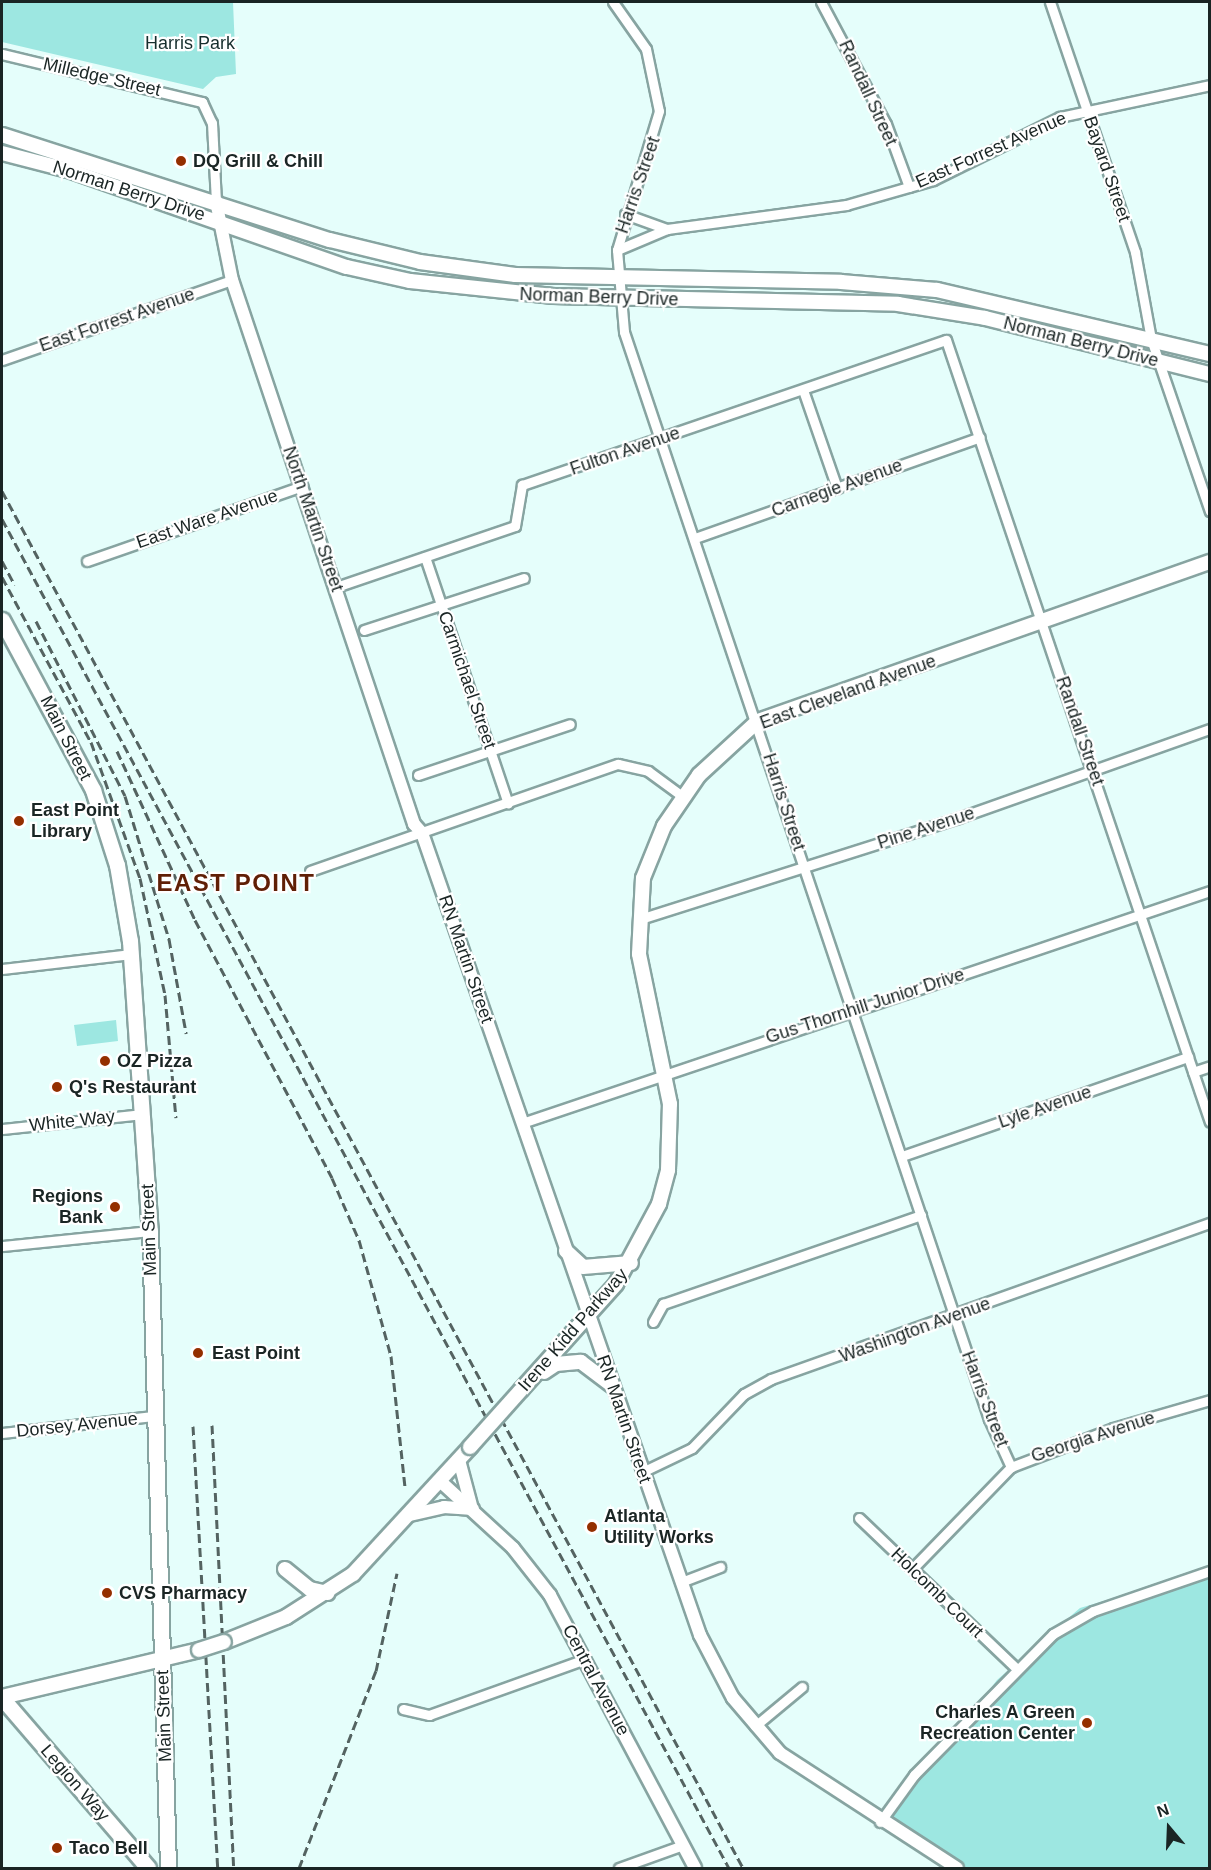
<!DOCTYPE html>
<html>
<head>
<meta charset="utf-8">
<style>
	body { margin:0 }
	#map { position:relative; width:1211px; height:1870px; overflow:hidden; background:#e5fefb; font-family:Helvetica,sans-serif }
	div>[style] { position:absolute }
	.green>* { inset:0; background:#9de7e1 }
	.roads { filter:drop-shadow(2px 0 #87a4a1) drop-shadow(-2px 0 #87a4a1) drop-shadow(0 2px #87a4a1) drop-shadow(0 -2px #87a4a1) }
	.minor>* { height:9px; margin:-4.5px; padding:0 4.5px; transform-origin:4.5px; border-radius:4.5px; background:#fff }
	.tertiary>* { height:12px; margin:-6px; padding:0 6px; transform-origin:6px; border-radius:6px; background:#fff }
	.secondary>* { height:14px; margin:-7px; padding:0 7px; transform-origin:7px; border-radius:7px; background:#fff }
	.primary>* { height:15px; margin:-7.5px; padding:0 7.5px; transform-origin:7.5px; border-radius:7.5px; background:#fff }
	.rail>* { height:3px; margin-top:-1.5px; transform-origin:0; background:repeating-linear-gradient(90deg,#546361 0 9px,transparent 0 13.5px) }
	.bridges { filter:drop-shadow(2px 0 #87a4a1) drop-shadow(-2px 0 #87a4a1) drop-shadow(0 2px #87a4a1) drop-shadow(0 -2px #87a4a1) }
	.secondary-bridge>* { height:14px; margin:-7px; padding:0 7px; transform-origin:7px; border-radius:7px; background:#fff }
	.dots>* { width:16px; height:16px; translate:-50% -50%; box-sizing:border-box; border:3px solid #fff; border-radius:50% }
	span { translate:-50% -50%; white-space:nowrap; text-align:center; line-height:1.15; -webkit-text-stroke:4.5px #fff; paint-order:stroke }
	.park-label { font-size:18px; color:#162e2d }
	.street-label { font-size:18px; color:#1a2524 }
	.poi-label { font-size:18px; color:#1a2524; font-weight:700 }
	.left { translate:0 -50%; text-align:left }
	.right { translate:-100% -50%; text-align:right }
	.district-label { font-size:24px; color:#601f06; font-weight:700; letter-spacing:1.5px }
	.frame { position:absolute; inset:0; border:3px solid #1a2524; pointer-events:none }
	.north { position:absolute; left:1139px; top:1798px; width:60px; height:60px; -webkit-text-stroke:4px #fff; paint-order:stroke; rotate:341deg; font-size:16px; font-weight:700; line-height:24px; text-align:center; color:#1a2524 }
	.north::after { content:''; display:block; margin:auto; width:21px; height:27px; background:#1a2524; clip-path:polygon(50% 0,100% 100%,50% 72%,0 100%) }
</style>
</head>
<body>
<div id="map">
	<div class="green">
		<i style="clip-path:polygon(2px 2px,233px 2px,236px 74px,216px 77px,203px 89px,2px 42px)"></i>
		<i style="clip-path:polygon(116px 1020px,118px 1041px,77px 1046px,74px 1025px)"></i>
		<i style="clip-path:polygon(1209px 1570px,1209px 1868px,951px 1868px,875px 1823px,953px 1738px,997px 1680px,1080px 1608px)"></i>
	</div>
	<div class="roads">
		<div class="minor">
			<i style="left:613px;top:2px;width:57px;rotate:54.9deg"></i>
			<i style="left:646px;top:49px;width:63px;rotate:78.2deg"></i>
			<i style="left:659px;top:111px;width:145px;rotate:106.8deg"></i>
			<i style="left:617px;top:250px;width:82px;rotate:85.1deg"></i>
			<i style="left:624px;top:332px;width:1147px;rotate:71.44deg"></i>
			<i style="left:989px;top:1419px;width:53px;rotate:65.4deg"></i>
			<i style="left:821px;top:2px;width:138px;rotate:62deg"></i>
			<i style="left:886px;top:124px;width:67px;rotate:69.9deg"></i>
			<i style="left:1050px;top:2px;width:264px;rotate:71.2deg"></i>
			<i style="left:1135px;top:252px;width:88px;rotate:79.6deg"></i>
			<i style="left:1151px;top:339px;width:182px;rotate:71.1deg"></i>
			<i style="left:2px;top:54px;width:206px;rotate:13.5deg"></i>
			<i style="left:202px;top:102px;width:23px;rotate:65deg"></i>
			<i style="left:212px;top:123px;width:78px;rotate:87.1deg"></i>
			<i style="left:625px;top:214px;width:45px;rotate:19.7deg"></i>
			<i style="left:667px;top:229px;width:181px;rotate:-7.6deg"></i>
			<i style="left:846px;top:205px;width:91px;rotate:-16deg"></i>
			<i style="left:933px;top:180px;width:142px;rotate:-26.4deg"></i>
			<i style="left:1060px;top:117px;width:153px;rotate:-12deg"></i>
			<i style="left:617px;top:250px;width:54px;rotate:-22.8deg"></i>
			<i style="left:2px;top:360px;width:244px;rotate:-19.2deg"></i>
			<i style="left:803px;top:390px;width:104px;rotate:70.9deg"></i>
			<i style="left:695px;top:538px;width:302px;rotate:-19.5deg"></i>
			<i style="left:425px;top:557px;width:260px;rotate:71.4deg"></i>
			<i style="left:87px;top:561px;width:228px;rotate:-19.2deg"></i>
			<i style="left:336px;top:587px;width:189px;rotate:-18.8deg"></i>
			<i style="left:515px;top:526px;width:42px;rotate:-80.3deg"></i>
			<i style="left:522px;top:485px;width:448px;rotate:-18.9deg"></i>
			<i style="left:946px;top:340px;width:825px;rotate:71.35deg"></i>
			<i style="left:364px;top:630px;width:168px;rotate:-18deg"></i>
			<i style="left:418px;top:775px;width:160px;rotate:-18.5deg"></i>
			<i style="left:310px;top:871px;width:326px;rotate:-19.2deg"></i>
			<i style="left:618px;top:764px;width:31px;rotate:13deg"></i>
			<i style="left:648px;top:771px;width:42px;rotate:36.3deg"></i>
			<i style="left:640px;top:919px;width:334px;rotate:-17.6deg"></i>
			<i style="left:958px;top:818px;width:267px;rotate:-19.5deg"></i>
			<i style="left:2px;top:969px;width:130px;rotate:-6.6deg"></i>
			<i style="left:1193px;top:1072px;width:18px;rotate:-19deg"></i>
			<i style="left:522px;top:1123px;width:726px;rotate:-18.63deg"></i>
			<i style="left:2px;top:1129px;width:142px;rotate:-6.1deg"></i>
			<i style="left:902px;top:1156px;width:303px;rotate:-19.1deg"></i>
			<i style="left:2px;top:1246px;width:149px;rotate:-5.8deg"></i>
			<i style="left:653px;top:1322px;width:21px;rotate:-61deg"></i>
			<i style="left:663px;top:1304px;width:273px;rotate:-19deg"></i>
			<i style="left:2px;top:1433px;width:152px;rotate:-6.4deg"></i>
			<i style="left:642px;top:1472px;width:55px;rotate:-25.6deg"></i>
			<i style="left:692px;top:1448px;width:75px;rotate:-46.1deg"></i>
			<i style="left:744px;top:1394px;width:31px;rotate:-29deg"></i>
			<i style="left:771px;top:1379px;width:466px;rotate:-19.6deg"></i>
			<i style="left:859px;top:1518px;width:217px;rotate:43.7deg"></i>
			<i style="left:912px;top:1569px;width:142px;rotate:-45.9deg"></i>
			<i style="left:1011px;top:1467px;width:109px;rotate:-20.9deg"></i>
			<i style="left:1113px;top:1428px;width:101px;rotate:-16.1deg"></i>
			<i style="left:681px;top:1582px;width:42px;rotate:-21deg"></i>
			<i style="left:403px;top:1709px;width:27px;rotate:13deg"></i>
			<i style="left:429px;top:1715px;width:166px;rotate:-19.7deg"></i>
			<i style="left:755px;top:1726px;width:61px;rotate:-39.7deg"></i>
			<i style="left:880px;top:1822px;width:58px;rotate:-54.1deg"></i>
			<i style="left:914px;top:1775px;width:198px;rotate:-45.4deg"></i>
			<i style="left:1053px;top:1634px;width:46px;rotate:-29.9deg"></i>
			<i style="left:1093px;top:1611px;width:124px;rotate:-18.9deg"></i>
			<i style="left:619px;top:1868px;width:68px;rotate:-19.8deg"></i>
		</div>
		<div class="tertiary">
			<i style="left:216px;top:201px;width:81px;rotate:78.6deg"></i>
			<i style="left:232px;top:280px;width:574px;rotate:71.5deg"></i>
			<i style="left:414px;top:824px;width:12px;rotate:48deg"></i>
			<i style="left:422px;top:833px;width:849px;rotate:70.88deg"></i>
			<i style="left:700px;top:1635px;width:71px;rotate:62.4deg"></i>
			<i style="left:733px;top:1698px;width:72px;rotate:49.5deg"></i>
			<i style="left:780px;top:1753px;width:211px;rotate:33deg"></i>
			<i style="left:459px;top:1460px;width:47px;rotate:75.1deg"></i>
			<i style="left:440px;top:1481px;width:99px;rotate:42.5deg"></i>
			<i style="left:513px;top:1548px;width:60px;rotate:51.8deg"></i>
			<i style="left:550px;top:1595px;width:309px;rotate:62deg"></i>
			<i style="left:410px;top:1515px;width:35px;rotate:-13deg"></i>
			<i style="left:444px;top:1507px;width:29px;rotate:4deg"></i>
		</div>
		<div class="secondary">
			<i style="left:2px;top:135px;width:344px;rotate:17.8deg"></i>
			<i style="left:330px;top:240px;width:93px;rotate:13.7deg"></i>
			<i style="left:420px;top:262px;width:96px;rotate:7.8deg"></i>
			<i style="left:515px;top:275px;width:326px;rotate:1.2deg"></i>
			<i style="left:841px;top:282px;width:96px;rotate:4.8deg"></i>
			<i style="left:937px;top:290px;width:280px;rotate:13.2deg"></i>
			<i style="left:2px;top:153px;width:68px;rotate:14.4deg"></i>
			<i style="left:68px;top:170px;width:295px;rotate:19.2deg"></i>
			<i style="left:347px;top:267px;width:65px;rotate:12.5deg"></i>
			<i style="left:410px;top:281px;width:144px;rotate:6deg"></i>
			<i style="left:553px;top:296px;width:345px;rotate:1.3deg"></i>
			<i style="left:898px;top:304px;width:88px;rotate:9.1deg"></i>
			<i style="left:985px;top:318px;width:232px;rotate:14deg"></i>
			<i style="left:566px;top:1251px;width:23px;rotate:43deg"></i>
			<i style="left:583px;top:1267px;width:48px;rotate:-4.8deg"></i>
			<i style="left:544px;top:1372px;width:14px;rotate:-34deg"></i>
			<i style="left:556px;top:1364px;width:25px;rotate:-5deg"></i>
			<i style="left:581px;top:1362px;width:39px;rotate:37deg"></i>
			<i style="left:521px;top:1390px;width:142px;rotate:-48.1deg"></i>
			<i style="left:616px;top:1284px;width:91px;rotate:-61.7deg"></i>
			<i style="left:659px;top:1204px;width:35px;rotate:-75deg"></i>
			<i style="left:668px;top:1170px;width:66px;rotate:-88.3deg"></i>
			<i style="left:670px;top:1104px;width:153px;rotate:-101.7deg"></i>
			<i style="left:639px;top:954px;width:76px;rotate:-87deg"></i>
			<i style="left:643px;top:878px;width:56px;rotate:-68deg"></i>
			<i style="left:664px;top:826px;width:62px;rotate:-55.5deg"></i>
			<i style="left:699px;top:775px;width:80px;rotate:-42.5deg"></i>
			<i style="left:758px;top:721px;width:479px;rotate:-19.4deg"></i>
			<i style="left:285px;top:1569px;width:32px;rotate:39deg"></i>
			<i style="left:310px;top:1589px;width:18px;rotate:13deg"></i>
			<i style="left:224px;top:1642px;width:67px;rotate:-22deg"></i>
			<i style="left:286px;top:1617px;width:80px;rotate:-32.7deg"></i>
			<i style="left:353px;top:1574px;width:173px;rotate:-47.3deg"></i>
			<i style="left:2px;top:1697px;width:203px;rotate:-13.4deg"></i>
		</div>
		<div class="primary">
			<i style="left:2px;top:620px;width:193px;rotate:61.8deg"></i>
			<i style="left:93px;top:790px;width:79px;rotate:72.3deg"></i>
			<i style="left:117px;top:865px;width:77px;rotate:80.3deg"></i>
			<i style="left:130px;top:941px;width:291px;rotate:86.1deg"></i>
			<i style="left:150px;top:1231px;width:637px;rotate:88.38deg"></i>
			<i style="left:2px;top:1698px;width:224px;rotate:49.3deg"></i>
		</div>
	</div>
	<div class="rail">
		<i style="left:2px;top:491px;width:1564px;rotate:61.71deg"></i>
		<i style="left:2px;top:519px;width:1532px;rotate:61.68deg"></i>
		<i style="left:2px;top:561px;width:27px;rotate:62deg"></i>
		<i style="left:2px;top:577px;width:187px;rotate:61.7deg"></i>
		<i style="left:91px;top:742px;width:145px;rotate:70.2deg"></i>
		<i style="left:140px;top:878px;width:120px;rotate:77.9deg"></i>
		<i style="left:165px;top:995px;width:123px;rotate:84.9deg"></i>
		<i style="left:36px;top:621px;width:196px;rotate:63deg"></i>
		<i style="left:125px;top:796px;width:150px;rotate:72.9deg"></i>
		<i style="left:169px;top:939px;width:96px;rotate:79.7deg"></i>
		<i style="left:117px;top:751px;width:186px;rotate:65.2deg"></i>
		<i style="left:195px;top:920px;width:292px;rotate:62deg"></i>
		<i style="left:332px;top:1178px;width:68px;rotate:66.5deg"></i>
		<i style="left:359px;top:1240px;width:120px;rotate:74.6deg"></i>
		<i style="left:391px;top:1356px;width:133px;rotate:83.9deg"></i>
		<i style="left:212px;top:1425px;width:444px;rotate:87.2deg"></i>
		<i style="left:193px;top:1426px;width:443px;rotate:86.8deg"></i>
		<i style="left:299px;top:1868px;width:212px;rotate:-68.7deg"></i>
		<i style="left:376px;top:1671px;width:100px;rotate:-77.9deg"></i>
	</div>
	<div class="bridges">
		<div class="secondary-bridge">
			<i style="left:470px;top:1447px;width:76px;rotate:-48.2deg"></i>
			<i style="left:199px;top:1650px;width:26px;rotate:-18deg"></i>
		</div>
	</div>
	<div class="dots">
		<i style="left:181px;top:161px;background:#942f00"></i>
		<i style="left:19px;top:821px;background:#942f00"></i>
		<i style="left:105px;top:1061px;background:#942f00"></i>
		<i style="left:57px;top:1087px;background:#942f00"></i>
		<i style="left:115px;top:1207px;background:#942f00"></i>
		<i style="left:198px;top:1353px;background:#942f00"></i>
		<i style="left:592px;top:1527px;background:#942f00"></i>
		<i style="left:107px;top:1593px;background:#942f00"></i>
		<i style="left:1087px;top:1723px;background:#942f00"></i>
		<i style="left:57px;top:1848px;background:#942f00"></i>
	</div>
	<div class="park-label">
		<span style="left:190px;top:43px">Harris Park</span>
	</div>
	<div class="street-label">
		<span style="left:102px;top:77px;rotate:13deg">Milledge Street</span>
		<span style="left:868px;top:93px;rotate:65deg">Randall Street</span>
		<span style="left:991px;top:150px;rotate:-24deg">East Forrest Avenue</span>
		<span style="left:1107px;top:169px;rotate:71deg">Bayard Street</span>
		<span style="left:638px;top:185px;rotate:-71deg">Harris Street</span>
		<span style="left:129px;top:191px;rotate:18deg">Norman Berry Drive</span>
		<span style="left:599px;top:297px;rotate:2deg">Norman Berry Drive</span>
		<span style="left:117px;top:320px;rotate:-19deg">East Forrest Avenue</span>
		<span style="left:1081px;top:342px;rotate:14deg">Norman Berry Drive</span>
		<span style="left:625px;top:451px;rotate:-19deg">Fulton Avenue</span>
		<span style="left:837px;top:488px;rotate:-20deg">Carnegie Avenue</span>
		<span style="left:207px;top:519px;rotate:-19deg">East Ware Avenue</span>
		<span style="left:313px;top:519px;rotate:71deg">North Martin Street</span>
		<span style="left:467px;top:680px;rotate:71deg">Carmichael Street</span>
		<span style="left:848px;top:692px;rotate:-20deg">East Cleveland Avenue</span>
		<span style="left:1080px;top:731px;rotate:71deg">Randall Street</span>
		<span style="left:66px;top:738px;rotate:63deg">Main Street</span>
		<span style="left:784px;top:802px;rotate:72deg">Harris Street</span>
		<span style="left:926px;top:828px;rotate:-18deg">Pine Avenue</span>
		<span style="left:466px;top:959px;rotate:71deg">RN Martin Street</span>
		<span style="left:865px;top:1006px;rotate:-18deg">Gus Thornhill Junior Drive</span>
		<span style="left:1045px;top:1107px;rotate:-19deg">Lyle Avenue</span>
		<span style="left:72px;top:1121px;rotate:-6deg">White Way</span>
		<span style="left:149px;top:1230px;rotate:-92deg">Main Street</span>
		<span style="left:573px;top:1330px;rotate:-49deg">Irene Kidd Parkway</span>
		<span style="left:915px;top:1330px;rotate:-20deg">Washington Avenue</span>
		<span style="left:985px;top:1399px;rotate:69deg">Harris Street</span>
		<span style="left:624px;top:1419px;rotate:71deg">RN Martin Street</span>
		<span style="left:77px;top:1425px;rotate:-6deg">Dorsey Avenue</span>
		<span style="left:1093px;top:1437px;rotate:-18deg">Georgia Avenue</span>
		<span style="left:937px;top:1593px;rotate:44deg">Holcomb Court</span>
		<span style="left:596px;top:1680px;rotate:62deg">Central Avenue</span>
		<span style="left:164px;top:1716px;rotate:-92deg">Main Street</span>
		<span style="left:75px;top:1783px;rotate:49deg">Legion Way</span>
	</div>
	<div class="poi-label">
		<span class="left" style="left:193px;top:161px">DQ Grill &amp; Chill</span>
		<span class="left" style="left:31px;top:821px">East Point<br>Library</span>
		<span class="left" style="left:117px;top:1061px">OZ Pizza</span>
		<span class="left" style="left:69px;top:1087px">Q's Restaurant</span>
		<span class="right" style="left:103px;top:1207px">Regions<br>Bank</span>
		<span class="left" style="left:212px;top:1353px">East Point</span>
		<span class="left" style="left:604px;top:1527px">Atlanta<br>Utility Works</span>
		<span class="left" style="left:119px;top:1593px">CVS Pharmacy</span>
		<span class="right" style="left:1075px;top:1723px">Charles A Green<br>Recreation Center</span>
		<span class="left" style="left:69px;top:1848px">Taco Bell</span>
	</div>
	<div class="district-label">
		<span style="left:236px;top:883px">EAST POINT</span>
	</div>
	<div class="frame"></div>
	<div class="north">N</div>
</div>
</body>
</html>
